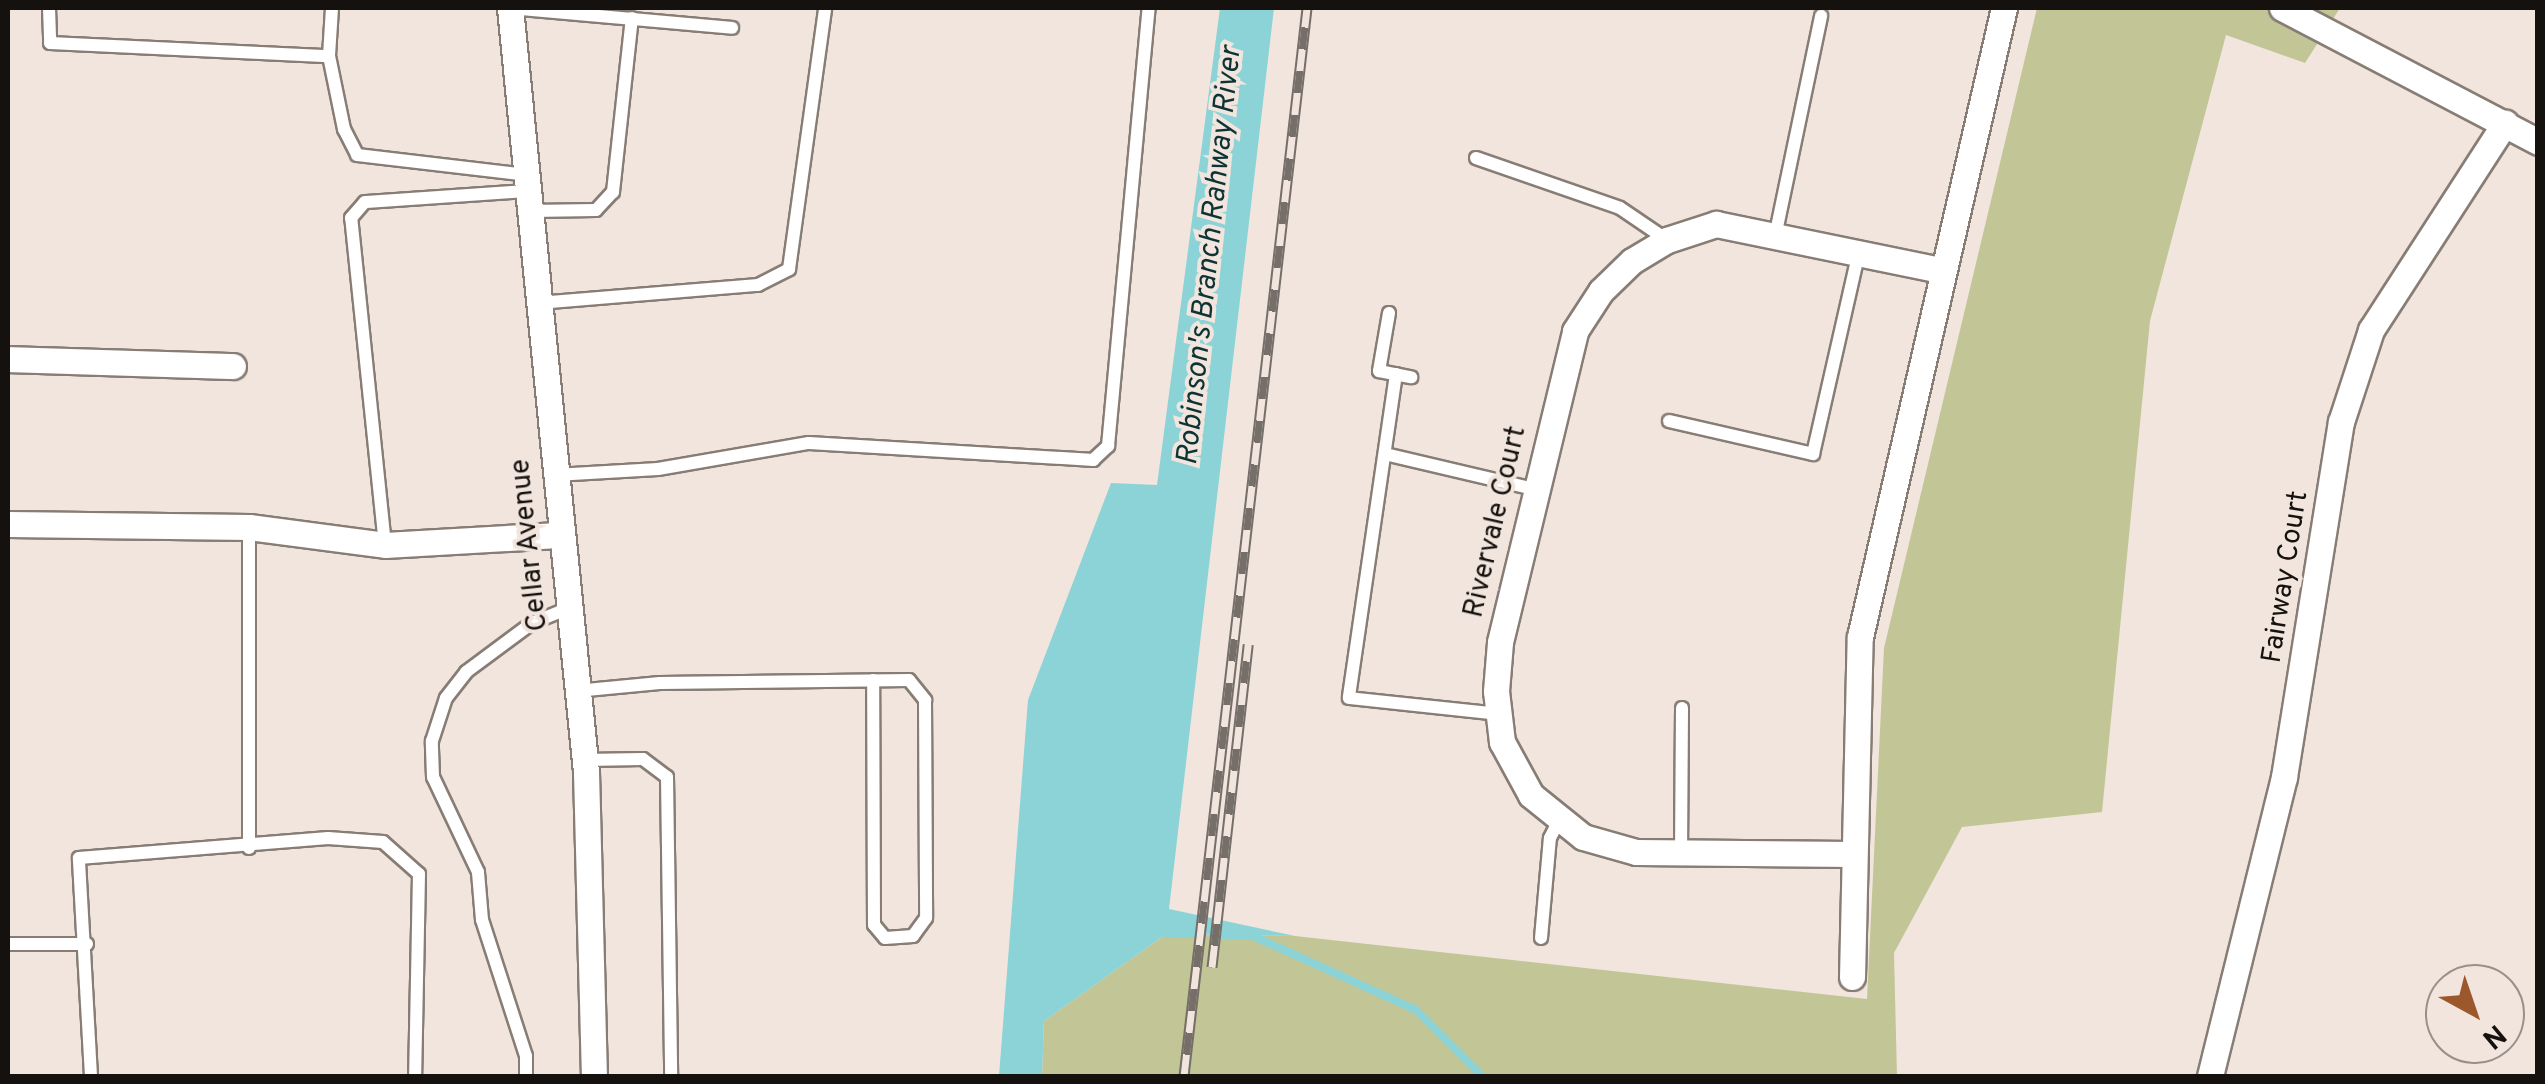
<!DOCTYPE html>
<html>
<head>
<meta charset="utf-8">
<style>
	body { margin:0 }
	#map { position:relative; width:2545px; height:1084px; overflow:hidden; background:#f1e5dd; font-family:Overpass,sans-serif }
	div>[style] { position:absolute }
	.green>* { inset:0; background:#c2c697 }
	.water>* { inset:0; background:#8bd3d7 }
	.stream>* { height:8px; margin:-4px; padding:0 4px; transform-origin:4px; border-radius:4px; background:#8bd3d7 }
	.roads { filter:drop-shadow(2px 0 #877d75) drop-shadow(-2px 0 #877d75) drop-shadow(0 2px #877d75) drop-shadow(0 -2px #877d75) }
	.service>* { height:12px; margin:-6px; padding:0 6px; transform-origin:6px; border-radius:6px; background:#fff }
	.minor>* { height:25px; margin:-12.5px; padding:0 12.5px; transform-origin:12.5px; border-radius:12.5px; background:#fff }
	.rail>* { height:11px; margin-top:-5.5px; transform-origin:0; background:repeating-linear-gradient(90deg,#f1e5dd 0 22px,#756e69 0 44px); box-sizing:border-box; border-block:2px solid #756e69 }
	span { translate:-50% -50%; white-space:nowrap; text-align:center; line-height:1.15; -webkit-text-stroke:8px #f1e5dd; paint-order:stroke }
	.street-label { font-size:28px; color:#15110e }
	.water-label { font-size:30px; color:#0e3335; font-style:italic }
	.frame { position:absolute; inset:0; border:10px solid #15110e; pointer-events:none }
	.north { position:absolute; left:2425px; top:964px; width:100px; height:100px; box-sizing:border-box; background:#f1e5dd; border:2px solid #99908a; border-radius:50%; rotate:140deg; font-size:28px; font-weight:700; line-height:40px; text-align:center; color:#15110e }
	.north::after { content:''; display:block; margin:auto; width:35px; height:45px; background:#9d572c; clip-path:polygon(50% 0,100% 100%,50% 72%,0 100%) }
</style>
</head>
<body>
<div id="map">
	<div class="green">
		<i style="clip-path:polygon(2037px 8px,2340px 8px,2305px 63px,2226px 35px,2150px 321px,2102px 812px,1962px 827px,1894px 953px,1897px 1076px,1042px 1076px,1044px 1021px,1166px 934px,1295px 936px,1867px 999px,1884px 648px)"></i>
	</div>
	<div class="water">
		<i style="clip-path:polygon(1220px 8px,1274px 8px,1169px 909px,1295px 936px,1166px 934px,1044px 1021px,1042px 1076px,999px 1076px,1028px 700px,1111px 483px,1157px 485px)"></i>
	</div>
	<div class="stream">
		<i style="left:1166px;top:934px;width:30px"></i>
		<i style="left:1220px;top:935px;width:31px"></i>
		<i style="left:1251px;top:935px;width:181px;rotate:24.4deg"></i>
		<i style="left:1416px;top:1010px;width:93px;rotate:45deg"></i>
	</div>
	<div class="roads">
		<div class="service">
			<i style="left:49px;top:8px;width:35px;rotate:88deg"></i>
			<i style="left:50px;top:43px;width:279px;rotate:2.7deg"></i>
			<i style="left:332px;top:8px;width:48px;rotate:93.6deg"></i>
			<i style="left:329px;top:56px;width:75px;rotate:78.4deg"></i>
			<i style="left:344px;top:129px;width:29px;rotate:63deg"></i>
			<i style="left:357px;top:155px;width:171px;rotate:6.7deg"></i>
			<i style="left:510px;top:8px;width:223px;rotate:5.1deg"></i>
			<i style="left:1476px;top:158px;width:152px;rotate:19.1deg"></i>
			<i style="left:1620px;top:208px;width:57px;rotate:34.2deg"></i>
			<i style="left:530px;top:211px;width:66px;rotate:-0.9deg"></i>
			<i style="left:596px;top:210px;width:25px;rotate:-47deg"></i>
			<i style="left:613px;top:192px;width:175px;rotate:-83.8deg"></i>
			<i style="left:1776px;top:232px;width:221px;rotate:-78.2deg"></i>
			<i style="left:538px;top:303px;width:221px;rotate:-4.7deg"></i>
			<i style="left:758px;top:285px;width:35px;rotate:-27deg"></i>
			<i style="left:789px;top:269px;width:263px;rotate:-82.1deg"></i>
			<i style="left:1389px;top:313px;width:59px;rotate:99.8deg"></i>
			<i style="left:1379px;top:371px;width:33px;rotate:11deg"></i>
			<i style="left:1396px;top:374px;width:327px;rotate:98.3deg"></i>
			<i style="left:1349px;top:698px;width:150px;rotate:6.1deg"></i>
			<i style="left:1669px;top:421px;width:148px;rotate:12.9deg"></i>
			<i style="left:1813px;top:454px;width:207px;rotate:-77.2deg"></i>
			<i style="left:1385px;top:454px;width:153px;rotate:13.2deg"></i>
			<i style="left:555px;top:475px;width:103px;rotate:-3.3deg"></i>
			<i style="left:658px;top:469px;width:153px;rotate:-9.8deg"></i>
			<i style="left:809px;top:443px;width:285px;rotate:3.4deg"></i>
			<i style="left:1093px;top:460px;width:21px;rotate:-43deg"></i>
			<i style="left:1108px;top:446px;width:440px;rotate:-84.7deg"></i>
			<i style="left:385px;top:545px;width:329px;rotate:-95.9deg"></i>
			<i style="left:351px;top:218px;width:21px;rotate:-49deg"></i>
			<i style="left:365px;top:202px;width:163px;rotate:-3.9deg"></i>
			<i style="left:576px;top:691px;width:84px;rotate:-5.4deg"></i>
			<i style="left:660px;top:683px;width:249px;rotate:-0.7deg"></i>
			<i style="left:909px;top:680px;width:26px;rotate:51deg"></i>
			<i style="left:925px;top:700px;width:218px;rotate:89.7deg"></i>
			<i style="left:926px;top:918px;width:22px;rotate:126deg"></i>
			<i style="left:913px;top:936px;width:28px;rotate:176deg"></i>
			<i style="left:885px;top:938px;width:17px;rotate:-130deg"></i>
			<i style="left:874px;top:925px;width:245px;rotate:-90.2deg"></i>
			<i style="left:584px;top:760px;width:59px;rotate:-1deg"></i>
			<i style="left:643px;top:759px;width:30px;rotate:37deg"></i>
			<i style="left:667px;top:777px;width:299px;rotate:89.2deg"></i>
			<i style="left:249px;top:848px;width:321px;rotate:-90deg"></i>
			<i style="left:1681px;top:853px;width:145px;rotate:-89.6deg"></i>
			<i style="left:1541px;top:938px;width:100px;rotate:-84.9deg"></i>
			<i style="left:1550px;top:838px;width:18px;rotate:-63deg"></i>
			<i style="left:8px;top:944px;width:79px"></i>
			<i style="left:91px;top:1076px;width:218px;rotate:-93.2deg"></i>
			<i style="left:79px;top:858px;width:250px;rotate:-4.6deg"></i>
			<i style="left:328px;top:838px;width:55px;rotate:4.2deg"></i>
			<i style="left:383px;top:842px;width:48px;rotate:41.6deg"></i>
			<i style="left:419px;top:874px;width:202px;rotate:91.1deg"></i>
			<i style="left:526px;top:1076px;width:20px;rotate:-90deg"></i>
			<i style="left:526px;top:1056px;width:143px;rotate:-107.9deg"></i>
			<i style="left:482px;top:920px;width:48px;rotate:-94.8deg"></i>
			<i style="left:478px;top:872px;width:105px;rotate:-115.3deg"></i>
			<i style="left:433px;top:777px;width:36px;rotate:-92deg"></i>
			<i style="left:432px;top:741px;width:45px;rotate:-72deg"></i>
			<i style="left:446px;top:698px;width:33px;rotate:-52deg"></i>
			<i style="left:466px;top:672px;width:82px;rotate:-36.6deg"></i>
			<i style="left:532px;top:623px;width:37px;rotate:-22deg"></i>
		</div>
		<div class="minor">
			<i style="left:510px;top:8px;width:768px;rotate:84.32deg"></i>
			<i style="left:586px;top:772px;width:304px;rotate:88.5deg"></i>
			<i style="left:2282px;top:8px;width:289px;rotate:27.6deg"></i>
			<i style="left:8px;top:359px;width:225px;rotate:1.8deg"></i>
			<i style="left:8px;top:524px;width:241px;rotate:0.7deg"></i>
			<i style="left:249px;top:527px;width:137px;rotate:7.5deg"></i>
			<i style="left:385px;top:545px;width:173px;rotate:-3.3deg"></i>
			<i style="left:1853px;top:854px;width:217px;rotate:-179.5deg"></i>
			<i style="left:1636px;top:852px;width:55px;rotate:-164.2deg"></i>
			<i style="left:1583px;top:837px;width:67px;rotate:-141.1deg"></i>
			<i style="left:1531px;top:795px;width:60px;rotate:-118.7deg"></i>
			<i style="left:1502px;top:742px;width:51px;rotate:-96.7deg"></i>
			<i style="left:1496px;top:691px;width:49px;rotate:-85.3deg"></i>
			<i style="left:1500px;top:642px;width:320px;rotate:-76.4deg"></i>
			<i style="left:1575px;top:331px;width:48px;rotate:-57deg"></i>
			<i style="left:1601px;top:291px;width:43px;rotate:-44.1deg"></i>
			<i style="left:1632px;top:261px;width:41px;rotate:-31deg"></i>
			<i style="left:1667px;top:240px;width:52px;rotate:-18.1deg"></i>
			<i style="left:1716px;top:224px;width:229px;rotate:11.6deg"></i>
			<i style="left:1852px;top:977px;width:340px;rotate:-88.7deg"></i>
			<i style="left:1860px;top:637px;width:645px;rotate:-77.11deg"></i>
			<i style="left:2210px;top:1076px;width:308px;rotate:-76.1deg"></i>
			<i style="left:2284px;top:777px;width:360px;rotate:-80.9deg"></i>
			<i style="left:2341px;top:422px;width:97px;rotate:-71.9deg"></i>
			<i style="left:2371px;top:330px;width:247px;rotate:-57.1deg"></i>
		</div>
	</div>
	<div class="rail">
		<i style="left:1212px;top:967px;width:325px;rotate:-83.6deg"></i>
		<i style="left:1184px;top:1076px;width:1075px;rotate:-83.43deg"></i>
	</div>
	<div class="street-label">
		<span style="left:1496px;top:522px;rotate:-77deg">Rivervale Court</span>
		<span style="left:530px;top:545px;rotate:-96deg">Cellar Avenue</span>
		<span style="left:2286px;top:577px;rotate:-81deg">Fairway Court</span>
	</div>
	<div class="water-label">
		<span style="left:1211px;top:256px;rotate:-84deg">Robinson's Branch Rahway River</span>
	</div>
	<div class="frame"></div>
	<div class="north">N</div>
</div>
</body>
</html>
